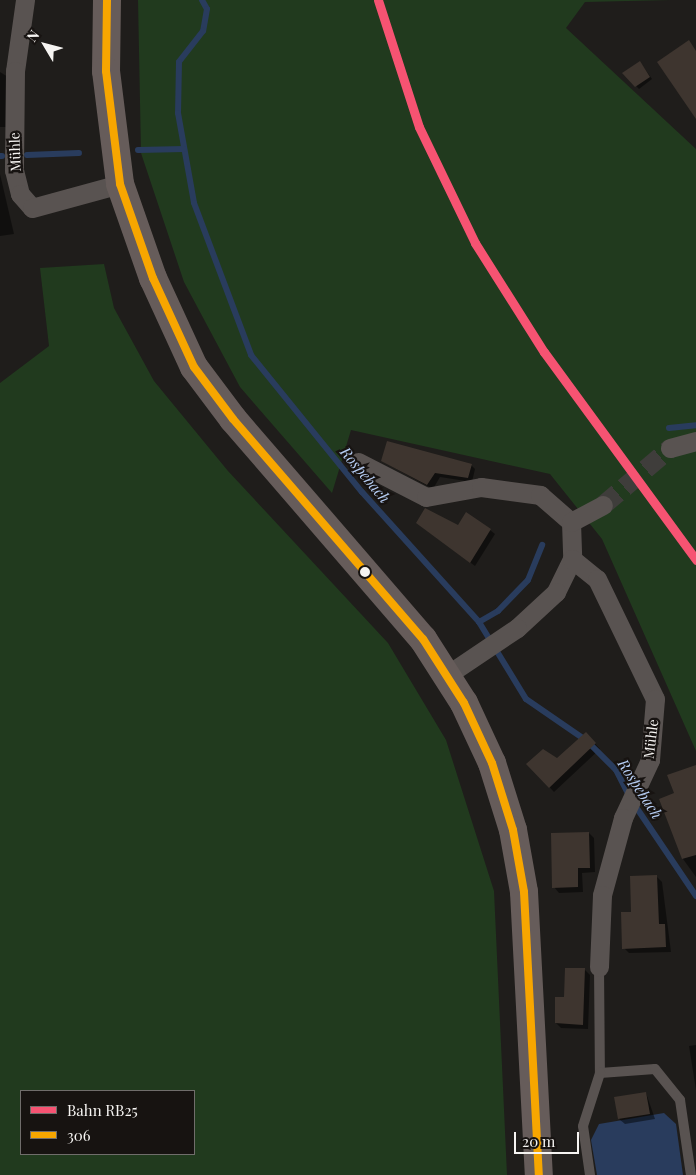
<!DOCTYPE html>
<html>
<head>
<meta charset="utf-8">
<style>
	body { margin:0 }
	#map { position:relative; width:696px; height:1175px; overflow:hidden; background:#1f1d1b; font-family:"Playfair Display",serif }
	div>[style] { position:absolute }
	.green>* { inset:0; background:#213a1e }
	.water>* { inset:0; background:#293c5d }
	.shadow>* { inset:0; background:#0007 }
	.stream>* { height:6px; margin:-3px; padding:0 3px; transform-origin:3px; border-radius:3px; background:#293c5d }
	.building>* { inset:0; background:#3e352f }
	.minor-tunnel>* { height:19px; margin-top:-9.5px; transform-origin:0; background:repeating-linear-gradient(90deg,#3f3d3b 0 19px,transparent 0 28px) }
	.service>* { height:10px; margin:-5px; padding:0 5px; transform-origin:5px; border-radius:5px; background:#595351 }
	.minor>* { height:19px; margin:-9.5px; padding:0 9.5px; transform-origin:9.5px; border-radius:9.5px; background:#595351 }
	.primary>* { height:28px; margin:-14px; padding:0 14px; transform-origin:14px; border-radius:14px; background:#665c5a }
	.bus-1>* { height:8px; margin:-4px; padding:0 4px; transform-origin:4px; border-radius:4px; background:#f7a600 }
	.rail-1>* { height:9px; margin:-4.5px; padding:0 4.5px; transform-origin:4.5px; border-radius:4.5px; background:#f65372 }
	.dots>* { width:14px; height:14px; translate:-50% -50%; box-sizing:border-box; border:2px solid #171311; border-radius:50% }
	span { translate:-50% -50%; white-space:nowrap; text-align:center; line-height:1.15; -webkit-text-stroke:4.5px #171311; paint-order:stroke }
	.street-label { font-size:14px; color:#f6f4f2 }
	.water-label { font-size:15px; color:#b6cdf3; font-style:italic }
	.legend { position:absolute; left:20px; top:1090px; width:175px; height:65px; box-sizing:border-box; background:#171311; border:1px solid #706d6b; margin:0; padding:6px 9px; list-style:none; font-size:15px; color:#f6f4f2 }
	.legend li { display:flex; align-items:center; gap:10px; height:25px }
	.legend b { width:25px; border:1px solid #706d6b }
	.north { position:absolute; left:20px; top:20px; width:50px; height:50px; -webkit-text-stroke:4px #171311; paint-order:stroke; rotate:307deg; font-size:14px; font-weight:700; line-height:20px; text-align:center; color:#f6f4f2 }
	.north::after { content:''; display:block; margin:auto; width:18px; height:22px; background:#f6f4f2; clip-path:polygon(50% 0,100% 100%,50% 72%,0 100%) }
	.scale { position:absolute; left:514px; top:1132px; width:65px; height:22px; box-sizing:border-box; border:2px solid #f6f4f2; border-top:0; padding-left:6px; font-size:15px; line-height:18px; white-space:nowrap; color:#f6f4f2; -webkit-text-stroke:4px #171311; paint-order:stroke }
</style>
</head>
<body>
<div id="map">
	<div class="green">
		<i style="clip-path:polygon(138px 0,671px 0,585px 2px,566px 28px,696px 149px,696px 751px,602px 539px,550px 474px,351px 430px,332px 493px,240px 387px,184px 282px,141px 153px)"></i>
		<i style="clip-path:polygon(evenodd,104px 264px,114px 308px,154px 381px,228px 471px,388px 643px,446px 740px,494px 891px,507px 1175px,0 1175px,0 383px,49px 346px,40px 268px,104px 264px,194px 1091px,194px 1154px,21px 1154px,21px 1091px,194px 1091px)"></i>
	</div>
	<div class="water">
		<i style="clip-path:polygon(664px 1113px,676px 1124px,683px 1175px,597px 1175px,591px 1140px,599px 1124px)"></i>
	</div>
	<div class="shadow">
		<i style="clip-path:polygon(642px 65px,652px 79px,639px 89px,624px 73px)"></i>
		<i style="clip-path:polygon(0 72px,8px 77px,6px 127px,0 127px)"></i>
		<i style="clip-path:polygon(0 174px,14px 234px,0 236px)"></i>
		<i style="clip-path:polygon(382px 461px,471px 465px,475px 469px,472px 482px,440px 477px,433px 489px)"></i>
		<i style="clip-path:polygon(422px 527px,490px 530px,495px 534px,475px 566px)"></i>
		<i style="clip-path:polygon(586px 734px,600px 749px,554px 792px,528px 764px,557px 759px)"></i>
		<i style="clip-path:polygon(696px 769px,696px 877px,683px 859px,660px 800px,675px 794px)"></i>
		<i style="clip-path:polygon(589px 833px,594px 838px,595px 872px,582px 873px,583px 892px,559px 893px,554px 887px)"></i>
		<i style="clip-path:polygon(657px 877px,662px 882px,671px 952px,629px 953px,624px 948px,632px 913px)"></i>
		<i style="clip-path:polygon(585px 970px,590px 975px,588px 1029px,561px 1028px,556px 1023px,566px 999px)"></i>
		<i style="clip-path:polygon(696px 1045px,696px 1090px,689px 1046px)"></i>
		<i style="clip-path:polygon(646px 1093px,655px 1119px,625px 1124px,619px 1119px)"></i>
	</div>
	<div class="stream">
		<i style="left:202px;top:0;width:10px;rotate:61deg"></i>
		<i style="left:207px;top:9px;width:22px;rotate:100deg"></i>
		<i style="left:203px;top:31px;width:39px;rotate:128deg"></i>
		<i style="left:179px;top:62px;width:51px;rotate:91.1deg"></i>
		<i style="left:178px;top:113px;width:91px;rotate:79.9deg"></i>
		<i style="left:194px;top:203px;width:162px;rotate:69.4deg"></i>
		<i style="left:251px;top:355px;width:176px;rotate:51deg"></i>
		<i style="left:362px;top:492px;width:175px;rotate:48deg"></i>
		<i style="left:479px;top:622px;width:90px;rotate:58.6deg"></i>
		<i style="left:526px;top:699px;width:74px;rotate:34.5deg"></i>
		<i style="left:587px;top:741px;width:41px;rotate:45deg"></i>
		<i style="left:616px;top:770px;width:28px;rotate:63deg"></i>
		<i style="left:138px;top:150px;width:46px;rotate:-1.2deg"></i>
		<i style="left:27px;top:155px;width:52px;rotate:-2.2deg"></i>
		<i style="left:0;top:156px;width:2px"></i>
		<i style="left:669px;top:428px;width:27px;rotate:-6deg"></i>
		<i style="left:479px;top:622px;width:22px;rotate:-30deg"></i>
		<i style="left:498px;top:611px;width:43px;rotate:-45.9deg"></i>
		<i style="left:528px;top:580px;width:38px;rotate:-68deg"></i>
		<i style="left:634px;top:804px;width:111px;rotate:56deg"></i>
	</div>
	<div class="building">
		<i style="clip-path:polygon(689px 40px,696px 51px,696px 119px,657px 62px)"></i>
		<i style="clip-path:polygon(640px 61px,650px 77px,635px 87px,622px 73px)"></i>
		<i style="clip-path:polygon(387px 441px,472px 464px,468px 478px,435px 473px,427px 485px,381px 461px)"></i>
		<i style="clip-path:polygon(425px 508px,458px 525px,466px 512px,491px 529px,470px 563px,416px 523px)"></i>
		<i style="clip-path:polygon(586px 732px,596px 743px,549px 788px,526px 764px,543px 749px,557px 758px)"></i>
		<i style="clip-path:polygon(696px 765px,696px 855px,682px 859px,659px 799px,674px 793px,667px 775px)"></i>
		<i style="clip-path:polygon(589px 832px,590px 868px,578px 868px,578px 887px,552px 888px,551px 833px)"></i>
		<i style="clip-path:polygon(657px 875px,659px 924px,665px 924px,666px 947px,622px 949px,621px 912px,631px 912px,630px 876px)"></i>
		<i style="clip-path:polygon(565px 968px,585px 968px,583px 1025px,555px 1023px,555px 997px,564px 997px)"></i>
		<i style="clip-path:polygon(646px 1092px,650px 1114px,618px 1119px,614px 1097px)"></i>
	</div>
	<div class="minor-tunnel">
		<i style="left:603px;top:505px;width:88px;rotate:-40.4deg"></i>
	</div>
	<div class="service">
		<i style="left:599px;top:967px;width:106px;rotate:89.5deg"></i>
		<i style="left:600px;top:1073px;width:55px;rotate:-4.2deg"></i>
		<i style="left:655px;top:1069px;width:40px;rotate:51deg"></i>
		<i style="left:680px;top:1100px;width:76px;rotate:81.7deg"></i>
		<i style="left:590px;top:1175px;width:49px;rotate:-98.1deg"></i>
		<i style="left:583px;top:1126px;width:56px;rotate:-72.2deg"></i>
	</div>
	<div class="minor">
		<i style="left:25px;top:0;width:72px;rotate:98deg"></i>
		<i style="left:15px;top:71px;width:99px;rotate:90.6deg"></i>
		<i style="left:14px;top:170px;width:25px;rotate:76deg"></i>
		<i style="left:20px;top:194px;width:18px;rotate:49deg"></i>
		<i style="left:32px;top:208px;width:91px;rotate:-15.3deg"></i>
		<i style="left:670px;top:448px;width:27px;rotate:-15deg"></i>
		<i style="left:358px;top:462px;width:76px;rotate:27.2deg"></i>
		<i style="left:426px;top:497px;width:56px;rotate:-10.3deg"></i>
		<i style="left:481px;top:487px;width:60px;rotate:7.7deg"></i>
		<i style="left:540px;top:495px;width:41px;rotate:41.1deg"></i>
		<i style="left:571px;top:522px;width:37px;rotate:88deg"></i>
		<i style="left:572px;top:559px;width:37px;rotate:116deg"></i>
		<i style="left:556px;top:592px;width:53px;rotate:137.3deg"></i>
		<i style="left:517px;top:628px;width:84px;rotate:146.1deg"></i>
		<i style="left:571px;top:522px;width:36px;rotate:-28deg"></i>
		<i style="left:572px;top:559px;width:32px;rotate:39deg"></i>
		<i style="left:597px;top:579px;width:133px;rotate:64.2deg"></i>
		<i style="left:655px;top:699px;width:61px;rotate:94.7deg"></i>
		<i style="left:650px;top:760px;width:64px;rotate:115deg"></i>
		<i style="left:623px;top:818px;width:80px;rotate:105.3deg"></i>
		<i style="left:602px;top:895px;width:72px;rotate:92.4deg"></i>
	</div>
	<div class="primary">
		<i style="left:107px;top:0;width:71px;rotate:90.8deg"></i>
		<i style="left:106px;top:71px;width:114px;rotate:82.9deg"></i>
		<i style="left:120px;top:184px;width:100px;rotate:70.7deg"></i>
		<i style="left:153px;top:278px;width:98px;rotate:65.3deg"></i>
		<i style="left:194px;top:367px;width:65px;rotate:53.1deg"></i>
		<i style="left:233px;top:419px;width:291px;rotate:49.2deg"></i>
		<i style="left:423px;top:639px;width:76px;rotate:57.4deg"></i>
		<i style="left:464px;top:703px;width:66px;rotate:65deg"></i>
		<i style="left:492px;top:763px;width:70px;rotate:72.6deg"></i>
		<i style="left:513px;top:830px;width:63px;rotate:79.9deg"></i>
		<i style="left:524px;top:892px;width:283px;rotate:87deg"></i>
	</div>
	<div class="bus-1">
		<i style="left:107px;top:0;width:71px;rotate:90.8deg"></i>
		<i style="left:106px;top:71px;width:114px;rotate:82.9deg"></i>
		<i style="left:120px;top:184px;width:100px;rotate:70.7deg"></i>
		<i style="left:153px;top:278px;width:98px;rotate:65.3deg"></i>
		<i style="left:194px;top:367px;width:65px;rotate:53.1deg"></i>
		<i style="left:233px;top:419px;width:291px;rotate:49.2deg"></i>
		<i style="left:423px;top:639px;width:76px;rotate:57.4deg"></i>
		<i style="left:464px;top:703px;width:66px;rotate:65deg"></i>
		<i style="left:492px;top:763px;width:70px;rotate:72.6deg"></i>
		<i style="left:513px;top:830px;width:63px;rotate:79.9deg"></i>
		<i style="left:524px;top:892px;width:283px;rotate:87deg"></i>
	</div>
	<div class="rail-1">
		<i style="left:378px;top:0;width:133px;rotate:72.1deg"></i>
		<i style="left:419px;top:127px;width:129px;rotate:64.2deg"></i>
		<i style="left:475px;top:243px;width:129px;rotate:57.7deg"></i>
		<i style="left:544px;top:352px;width:258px;rotate:53.8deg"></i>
	</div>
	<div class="dots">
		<i style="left:365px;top:572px;background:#f6f4f2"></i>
	</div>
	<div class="street-label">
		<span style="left:15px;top:152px;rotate:-92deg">Mühle</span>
		<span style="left:651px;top:739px;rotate:-83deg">Mühle</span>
	</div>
	<div class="water-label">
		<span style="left:365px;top:475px;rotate:50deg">Rospebach</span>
		<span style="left:640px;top:789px;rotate:57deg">Rospebach</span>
	</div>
	<ul class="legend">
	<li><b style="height:6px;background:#f65372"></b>Bahn RB25</li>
	<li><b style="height:6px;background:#f7a600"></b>306</li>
	</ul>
	<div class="north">N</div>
	<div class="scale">20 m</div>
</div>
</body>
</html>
